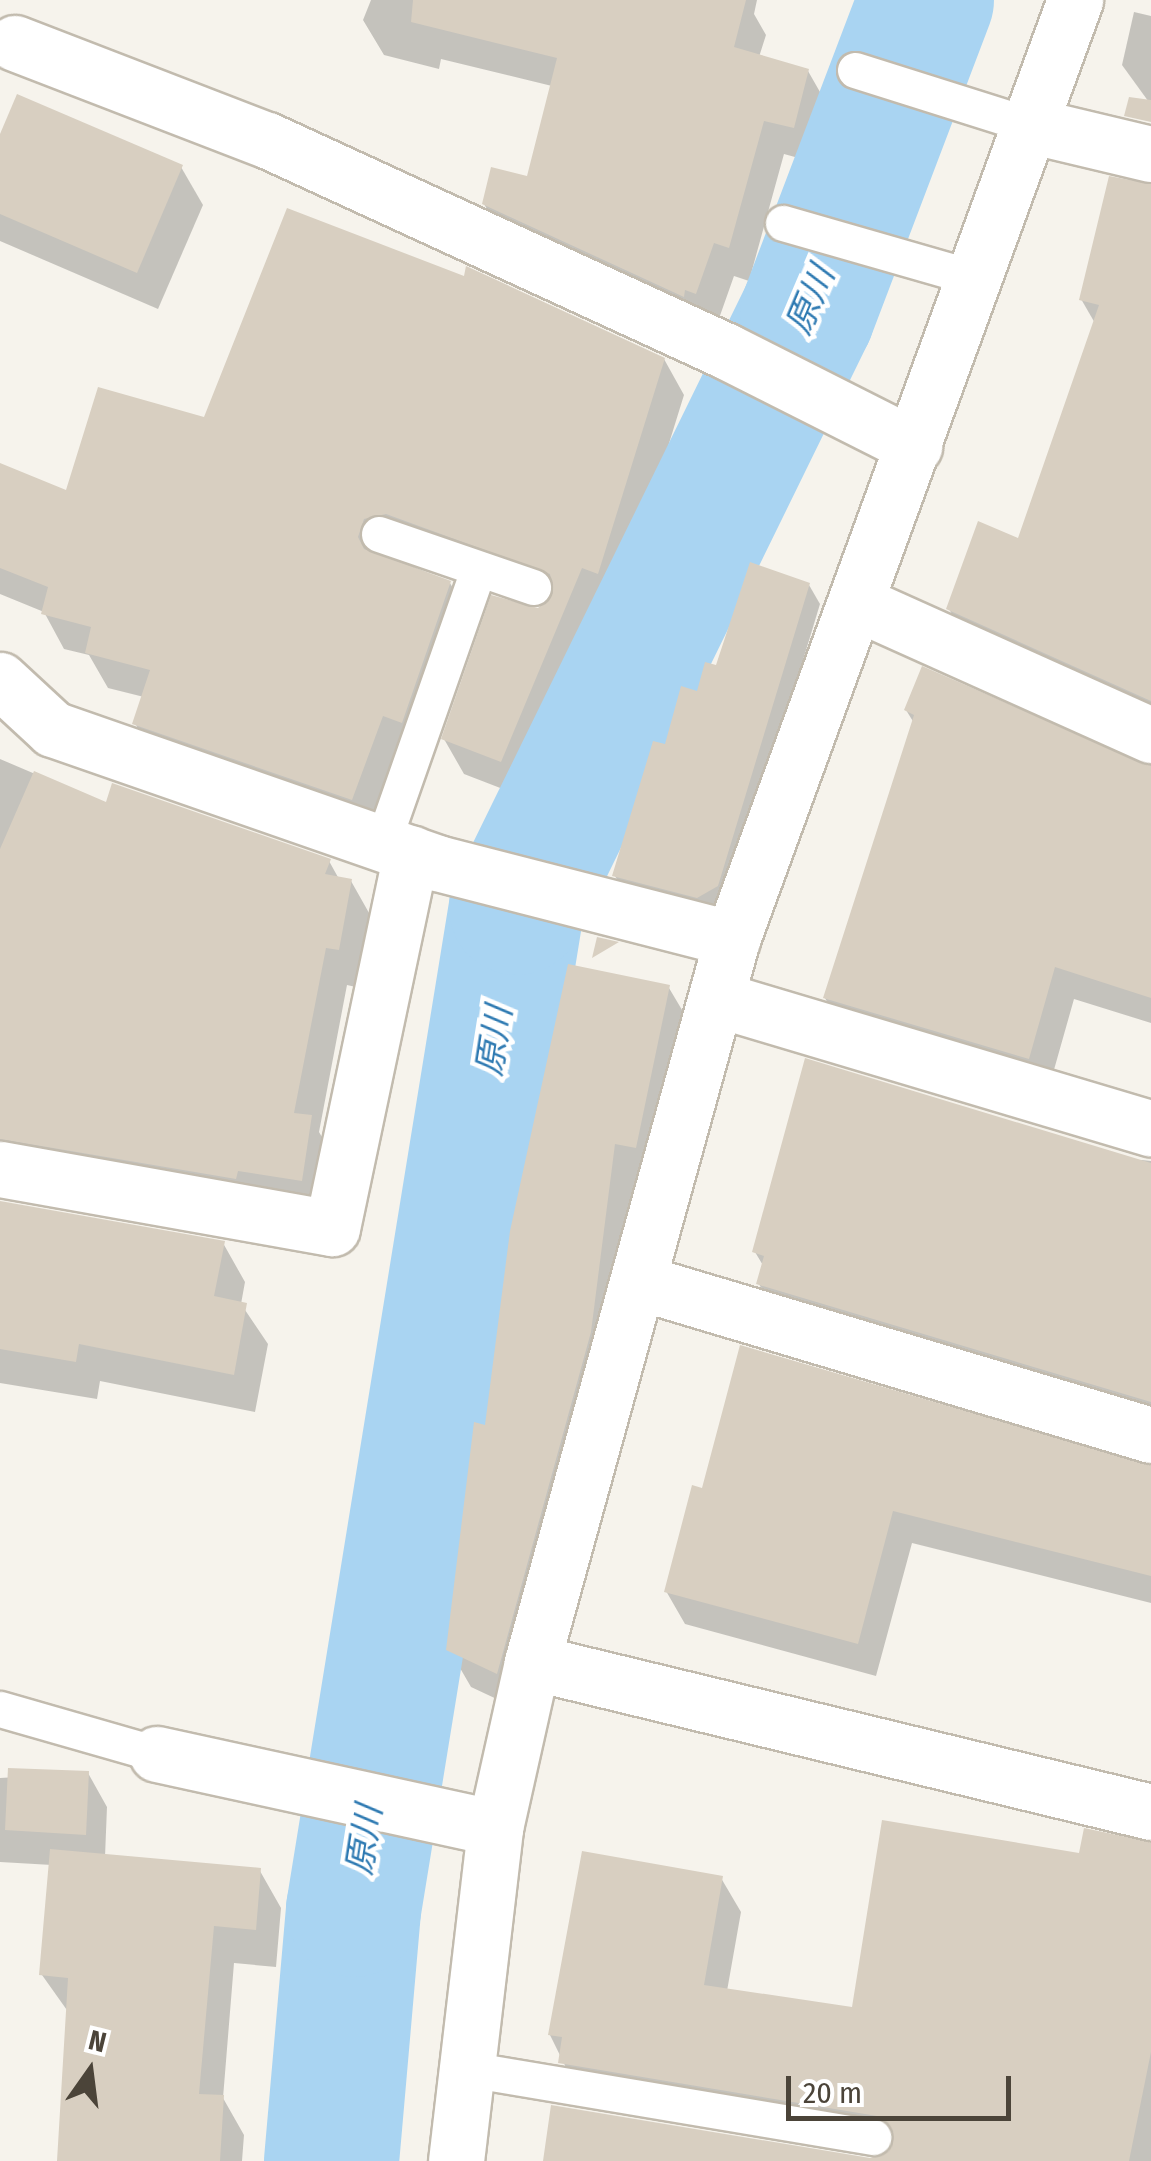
<!DOCTYPE html>
<html>
<head>
<meta charset="utf-8">
<style>
	body { margin:0 }
	#map { position:relative; width:1151px; height:2161px; overflow:hidden; background:#f6f3ec; font-family:"Fira Sans Condensed","Noto Sans JP",sans-serif }
	div>[style] { position:absolute }
	.shadow>* { inset:0; background:#0003 }
	.river>* { height:135px; margin:-67.5px; padding:0 67.5px; transform-origin:67.5px; border-radius:67.5px; background:#a9d4f2 }
	.building>* { inset:0; background:#d8cfc1 }
	.roads { filter:drop-shadow(2px 0 #c2bbae) drop-shadow(-2px 0 #c2bbae) drop-shadow(0 2px #c2bbae) drop-shadow(0 -2px #c2bbae) }
	.service>* { height:35px; margin:-17.5px; padding:0 17.5px; transform-origin:17.5px; border-radius:17.5px; background:#fff }
	.minor>* { height:55px; margin:-27.5px; padding:0 27.5px; transform-origin:27.5px; border-radius:27.5px; background:#fff }
	span { translate:-50% -50%; white-space:nowrap; text-align:center; line-height:1.15; -webkit-text-stroke:9px #fff; paint-order:stroke }
	.water-label { font-size:35px; color:#2e7ab2; font-style:italic }
	.north { position:absolute; left:40px; top:2021px; width:100px; height:100px; -webkit-text-stroke:8px #fff; paint-order:stroke; rotate:14deg; font-size:28px; font-weight:700; line-height:40px; text-align:center; color:#4b4439 }
	.north::after { content:''; display:block; margin:auto; width:35px; height:45px; background:#4b4439; clip-path:polygon(50% 0,100% 100%,50% 72%,0 100%) }
	.scale { position:absolute; left:786px; top:2076px; width:225px; height:45px; box-sizing:border-box; border:5px solid #4b4439; border-top:0; padding-left:12px; font-size:30px; line-height:35px; white-space:nowrap; color:#4b4439; -webkit-text-stroke:8px #fff; paint-order:stroke }
</style>
</head>
<body>
<div id="map">
	<div class="shadow">
		<i style="clip-path:polygon(371px 0,757px 0,754px 14px,766px 35px,759px 57px,808px 71px,828px 106px,813px 162px,784px 154px,749px 281px,734px 276px,716px 327px,505px 239px,484px 204px,529px 179px,552px 86px,441px 59px,439px 69px,384px 55px,363px 20px)"></i>
		<i style="clip-path:polygon(1134px 12px,1151px 16px,1151px 105px,1122px 65px)"></i>
		<i style="clip-path:polygon(0 140px,181px 167px,203px 205px,158px 309px,0 241px)"></i>
		<i style="clip-path:polygon(1151px 186px,1151px 349px,1103px 337px,1081px 299px)"></i>
		<i style="clip-path:polygon(664px 359px,684px 395px,618px 608px,602px 602px,521px 796px,464px 774px,444px 739px,549px 600px,408px 549px,384px 554px,450px 583px,470px 619px,372px 834px,155px 759px,135px 723px,144px 697px,108px 688px,89px 655px,64px 649px,44px 612px,0 594px,0 466px,68px 493px,205px 420px)"></i>
		<i style="clip-path:polygon(1151px 411px,1151px 724px,968px 642px,949px 609px)"></i>
		<i style="clip-path:polygon(809px 585px,820px 604px,729px 905px,709px 917px,626px 895px,615px 876px,667px 747px,717px 668px)"></i>
		<i style="clip-path:polygon(906px 710px,1151px 765px,1151px 1023px,1074px 999px,1048px 1091px,844px 1031px,825px 998px,914px 723px)"></i>
		<i style="clip-path:polygon(0 759px,108px 805px,329px 861px,339px 879px,351px 881px,373px 920px,360px 988px,347px 985px,319px 1132px,333px 1156px,324px 1219px,0 1191px)"></i>
		<i style="clip-path:polygon(669px 988px,691px 1025px,657px 1185px,636px 1180px,611px 1371px,518px 1709px,471px 1687px,449px 1649px,487px 1428px)"></i>
		<i style="clip-path:polygon(1142px 1160px,1151px 1161px,1151px 1429px,778px 1317px,759px 1284px,764px 1267px,755px 1252px)"></i>
		<i style="clip-path:polygon(0 1203px,223px 1243px,245px 1282px,241px 1304px,268px 1344px,255px 1412px,100px 1381px,97px 1399px,0 1383px)"></i>
		<i style="clip-path:polygon(1151px 1468px,1151px 1603px,912px 1543px,876px 1676px,685px 1624px,666px 1591px,703px 1491px)"></i>
		<i style="clip-path:polygon(88px 1773px,107px 1807px,105px 1857px,260px 1871px,281px 1908px,276px 1967px,234px 1963px,223px 2098px,244px 2135px,242px 2161px,59px 2161px,69px 2013px,42px 1975px,52px 1865px,0 1862px,0 1778px)"></i>
		<i style="clip-path:polygon(1086px 1831px,1151px 1841px,1151px 2161px,545px 2161px,870px 2161px,890px 2153px,893px 2148px,580px 2096px,550px 2035px,721px 1878px,741px 1912px,727px 1991px,854px 2010px,1081px 1856px)"></i>
	</div>
	<div class="river">
		<i style="left:331px;top:2161px;width:253px;rotate:-85deg"></i>
		<i style="left:353px;top:1909px;width:1015px;rotate:-80.76deg"></i>
		<i style="left:516px;top:907px;width:661px;rotate:-63.9deg"></i>
		<i style="left:807px;top:313px;width:335px;rotate:-69.2deg"></i>
	</div>
	<div class="building">
		<i style="clip-path:polygon(413px 0,746px 0,734px 47px,809px 69px,794px 128px,764px 121px,729px 248px,714px 243px,696px 294px,685px 290px,684px 297px,482px 204px,491px 167px,527px 176px,557px 58px,411px 22px)"></i>
		<i style="clip-path:polygon(17px 94px,183px 165px,137px 273px,0 214px,0 134px)"></i>
		<i style="clip-path:polygon(1129px 97px,1151px 100px,1151px 122px,1124px 116px)"></i>
		<i style="clip-path:polygon(1109px 176px,1151px 184px,1151px 701px,946px 609px,978px 521px,1018px 538px,1099px 305px,1079px 300px)"></i>
		<i style="clip-path:polygon(287px 208px,464px 276px,466px 266px,665px 358px,598px 574px,582px 568px,501px 762px,441px 739px,491px 595px,538px 608px,553px 593px,550px 574px,386px 514px,364px 519px,358px 537px,364px 549px,451px 581px,402px 723px,383px 716px,352px 800px,132px 724px,150px 670px,85px 653px,91px 627px,41px 614px,48px 587px,0 568px,0 463px,66px 490px,98px 387px,204px 417px)"></i>
		<i style="clip-path:polygon(750px 562px,810px 583px,718px 886px,697px 898px,612px 876px,653px 741px,665px 744px,681px 686px,697px 691px,705px 662px,716px 665px)"></i>
		<i style="clip-path:polygon(922px 666px,1151px 766px,1151px 998px,1055px 967px,1029px 1059px,823px 998px,914px 715px,904px 710px)"></i>
		<i style="clip-path:polygon(34px 771px,106px 802px,112px 783px,331px 859px,325px 874px,352px 879px,339px 950px,326px 948px,294px 1113px,312px 1115px,302px 1181px,238px 1171px,236px 1179px,0 1139px,0 849px)"></i>
		<i style="clip-path:polygon(597px 937px,619px 942px,592px 958px)"></i>
		<i style="clip-path:polygon(568px 964px,670px 985px,636px 1148px,615px 1144px,591px 1332px,497px 1674px,446px 1650px,474px 1422px,485px 1425px,510px 1231px)"></i>
		<i style="clip-path:polygon(805px 1058px,1151px 1163px,1151px 1402px,756px 1284px,764px 1256px,752px 1252px)"></i>
		<i style="clip-path:polygon(0 1201px,225px 1241px,214px 1296px,247px 1303px,234px 1375px,79px 1344px,76px 1362px,0 1349px)"></i>
		<i style="clip-path:polygon(740px 1345px,1151px 1465px,1151px 1576px,893px 1511px,858px 1644px,664px 1592px,692px 1485px,702px 1488px)"></i>
		<i style="clip-path:polygon(8px 1768px,89px 1771px,86px 1835px,5px 1830px)"></i>
		<i style="clip-path:polygon(882px 1820px,1079px 1853px,1084px 1828px,1151px 1842px,1151px 2052px,1129px 2161px,543px 2161px,551px 2105px,870px 2158px,889px 2151px,893px 2131px,877px 2116px,558px 2063px,562px 2037px,548px 2035px,582px 1851px,723px 1876px,704px 1985px,852px 2007px)"></i>
		<i style="clip-path:polygon(50px 1849px,261px 1868px,256px 1930px,214px 1926px,199px 2094px,224px 2095px,220px 2161px,57px 2161px,68px 1978px,39px 1975px)"></i>
	</div>
	<div class="roads">
		<div class="service">
			<i style="left:855px;top:70px;width:182px;rotate:17.5deg"></i>
			<i style="left:783px;top:223px;width:200px;rotate:16deg"></i>
			<i style="left:379px;top:534px;width:163px;rotate:19deg"></i>
			<i style="left:382px;top:844px;width:288px;rotate:-70.7deg"></i>
			<i style="left:0;top:1709px;width:163px;rotate:16deg"></i>
			<i style="left:467px;top:2069px;width:412px;rotate:9.5deg"></i>
		</div>
		<div class="minor">
			<i style="left:15px;top:43px;width:270px;rotate:21.1deg"></i>
			<i style="left:267px;top:140px;width:505px;rotate:24.69deg"></i>
			<i style="left:726px;top:351px;width:211px;rotate:26.8deg"></i>
			<i style="left:1029px;top:125px;width:125px;rotate:13.4deg"></i>
			<i style="left:857px;top:603px;width:322px;rotate:24.2deg"></i>
			<i style="left:0;top:680px;width:72px;rotate:42.8deg"></i>
			<i style="left:53px;top:729px;width:407px;rotate:19.2deg"></i>
			<i style="left:437px;top:863px;width:305px;rotate:14.4deg"></i>
			<i style="left:717px;top:999px;width:453px;rotate:16.6deg"></i>
			<i style="left:0;top:1169px;width:337px;rotate:10.1deg"></i>
			<i style="left:332px;top:1228px;width:383px;rotate:-78.1deg"></i>
			<i style="left:639px;top:1282px;width:534px;rotate:16.64deg"></i>
			<i style="left:532px;top:1662px;width:637px;rotate:13.62deg"></i>
			<i style="left:157px;top:1754px;width:346px;rotate:12.3deg"></i>
			<i style="left:456px;top:2161px;width:335px;rotate:-83.3deg"></i>
			<i style="left:495px;top:1828px;width:170px;rotate:-77.4deg"></i>
			<i style="left:532px;top:1662px;width:750px;rotate:-74.54deg"></i>
			<i style="left:732px;top:939px;width:1000px;rotate:-69.93deg"></i>
		</div>
	</div>
	<div class="water-label">
		<span style="left:810px;top:300px;rotate:-67deg">原川</span>
		<span style="left:494px;top:1041px;rotate:-81deg">原川</span>
		<span style="left:364px;top:1840px;rotate:-81deg">原川</span>
	</div>
	<div class="north">N</div>
	<div class="scale">20 m</div>
</div>
</body>
</html>
